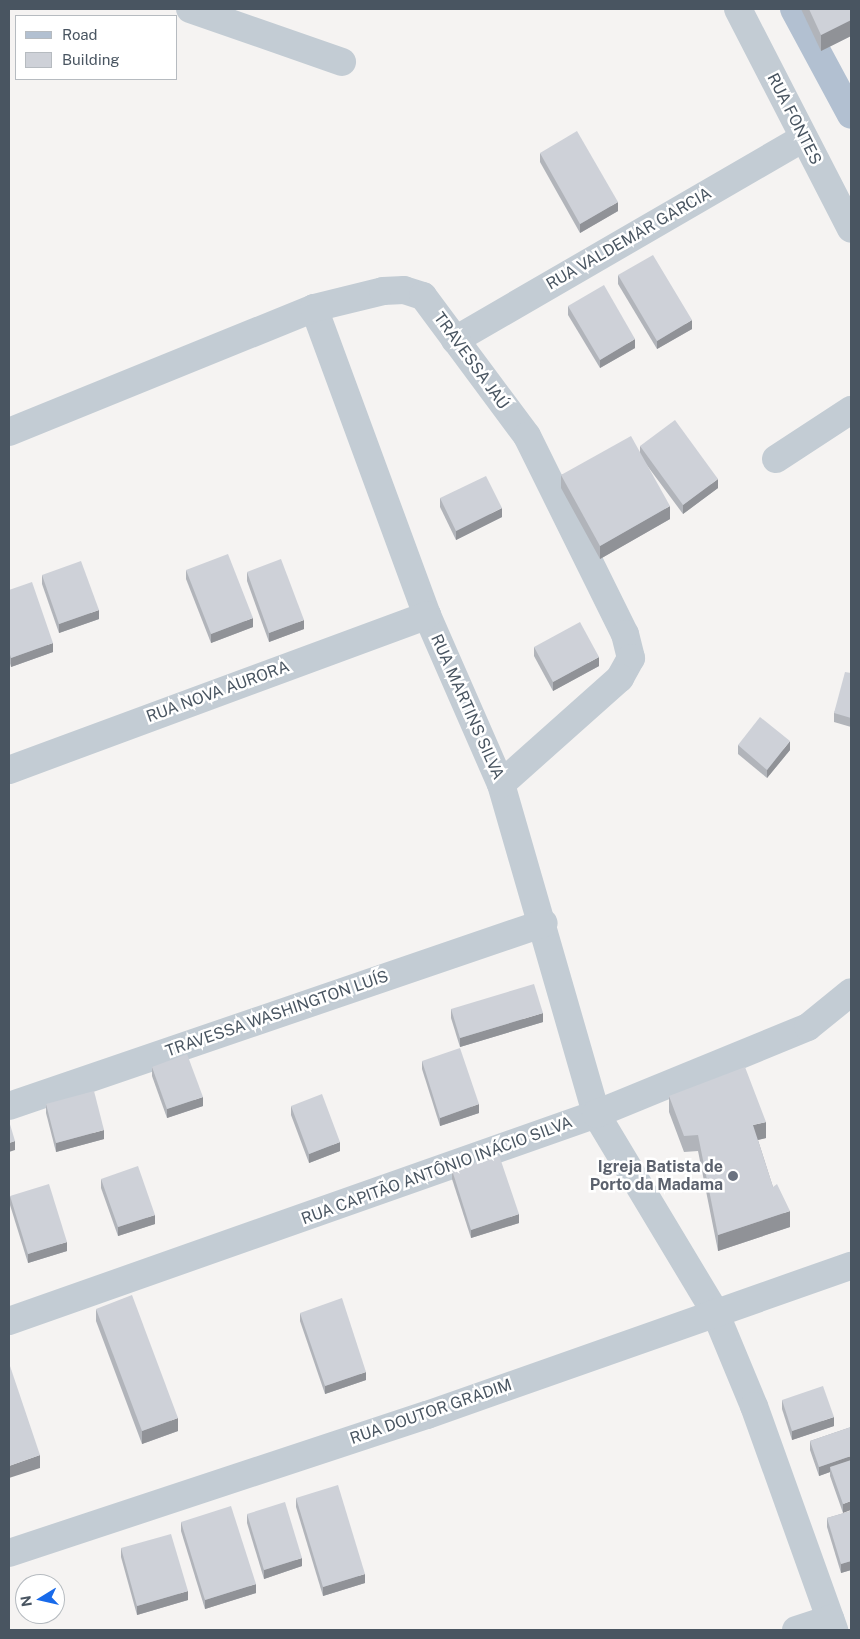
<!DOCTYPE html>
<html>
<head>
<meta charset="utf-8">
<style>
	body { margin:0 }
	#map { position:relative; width:860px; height:1639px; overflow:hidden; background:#f5f3f2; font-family:"Public Sans",sans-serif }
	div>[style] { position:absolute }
	.minor>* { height:28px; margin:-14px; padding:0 14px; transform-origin:14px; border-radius:14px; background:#c3ccd4 }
	.major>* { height:28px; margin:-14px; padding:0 14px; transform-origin:14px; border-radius:14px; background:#b2c0d1 }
	.wall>* { inset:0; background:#b1b4ba }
	.shaded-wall>* { inset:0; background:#909297 }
	.building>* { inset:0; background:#ced1d8 }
	.dots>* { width:14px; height:14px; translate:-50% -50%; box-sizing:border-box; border:2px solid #fff; border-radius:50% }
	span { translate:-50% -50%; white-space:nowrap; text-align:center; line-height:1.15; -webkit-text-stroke:5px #fff; paint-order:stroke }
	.street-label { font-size:16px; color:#495561 }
	.worship-label { font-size:16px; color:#5b616d; font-weight:700 }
	.right { translate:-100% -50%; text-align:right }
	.frame { position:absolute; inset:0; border:10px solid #495561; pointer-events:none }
	.legend { position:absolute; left:15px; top:15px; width:162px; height:65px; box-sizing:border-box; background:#fff; border:1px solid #b6bbc0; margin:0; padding:6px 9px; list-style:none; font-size:15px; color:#495561 }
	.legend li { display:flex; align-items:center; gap:10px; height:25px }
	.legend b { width:25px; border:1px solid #b6bbc0 }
	.north { position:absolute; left:15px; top:1574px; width:50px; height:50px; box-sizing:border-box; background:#fff; border:1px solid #b6bbc0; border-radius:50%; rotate:261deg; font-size:14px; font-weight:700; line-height:20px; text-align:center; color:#495561 }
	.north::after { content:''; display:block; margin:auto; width:18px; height:22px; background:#186aea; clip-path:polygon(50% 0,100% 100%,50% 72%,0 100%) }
</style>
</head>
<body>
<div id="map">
	<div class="minor">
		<i style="left:190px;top:9px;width:161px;rotate:19.2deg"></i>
		<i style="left:738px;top:9px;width:247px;rotate:62.8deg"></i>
		<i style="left:314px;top:308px;width:327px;rotate:69.8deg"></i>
		<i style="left:427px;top:615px;width:184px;rotate:66.4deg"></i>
		<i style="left:501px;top:784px;width:343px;rotate:73.9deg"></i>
		<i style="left:596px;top:1114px;width:231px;rotate:59deg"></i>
		<i style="left:715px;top:1312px;width:102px;rotate:67.5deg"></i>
		<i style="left:754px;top:1406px;width:238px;rotate:70.3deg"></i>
		<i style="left:455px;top:340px;width:403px;rotate:-30.1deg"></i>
		<i style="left:9px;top:432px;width:329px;rotate:-22.1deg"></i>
		<i style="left:314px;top:308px;width:71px;rotate:-13.8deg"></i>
		<i style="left:383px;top:291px;width:21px;rotate:-3deg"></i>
		<i style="left:404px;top:290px;width:20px;rotate:18deg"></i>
		<i style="left:423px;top:296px;width:174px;rotate:53.4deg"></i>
		<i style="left:527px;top:436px;width:221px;rotate:63.7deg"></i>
		<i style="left:625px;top:634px;width:25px;rotate:76deg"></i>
		<i style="left:631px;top:658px;width:23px;rotate:119deg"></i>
		<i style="left:620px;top:678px;width:159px;rotate:138.3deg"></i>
		<i style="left:776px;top:459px;width:90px;rotate:-33.2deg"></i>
		<i style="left:9px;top:770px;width:446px;rotate:-20.3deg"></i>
		<i style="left:9px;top:1106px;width:565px;rotate:-18.88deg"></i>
		<i style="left:9px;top:1321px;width:622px;rotate:-19.42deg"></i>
		<i style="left:596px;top:1114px;width:229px;rotate:-22.3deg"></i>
		<i style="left:808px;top:1027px;width:55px;rotate:-39.1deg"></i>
		<i style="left:9px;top:1553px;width:440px;rotate:-18.3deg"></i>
		<i style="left:427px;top:1415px;width:449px;rotate:-19.4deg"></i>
		<i style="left:796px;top:1630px;width:36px;rotate:-18deg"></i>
	</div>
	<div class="major">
		<i style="left:794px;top:9px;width:120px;rotate:61.7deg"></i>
	</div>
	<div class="wall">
		<i style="clip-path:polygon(801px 9px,851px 9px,851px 36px,821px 51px)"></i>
		<i style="clip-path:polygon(540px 153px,618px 211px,580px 233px,540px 162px)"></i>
		<i style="clip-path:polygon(618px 275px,692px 329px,657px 349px,618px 284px)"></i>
		<i style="clip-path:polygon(568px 306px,635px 348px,600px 368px,568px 315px)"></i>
		<i style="clip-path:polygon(640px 446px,718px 488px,683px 514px,646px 464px,670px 519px,600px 559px,561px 488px,561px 475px,640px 452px)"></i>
		<i style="clip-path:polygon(440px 498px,502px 517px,456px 540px,440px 507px)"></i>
		<i style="clip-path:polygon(186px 570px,253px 627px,211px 643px,186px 579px)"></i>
		<i style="clip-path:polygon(247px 572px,304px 629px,269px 642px,247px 581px)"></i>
		<i style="clip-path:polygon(42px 575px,99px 619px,59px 633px,42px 584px)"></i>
		<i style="clip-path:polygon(9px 590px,53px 652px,11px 667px,9px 660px)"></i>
		<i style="clip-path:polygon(534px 647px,599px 666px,553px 691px,534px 656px)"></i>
		<i style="clip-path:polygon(851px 673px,851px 727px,834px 722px,834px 713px)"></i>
		<i style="clip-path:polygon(738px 745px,790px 750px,767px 778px,738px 754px)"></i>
		<i style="clip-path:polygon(451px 1009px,543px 1022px,460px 1047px,451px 1018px)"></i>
		<i style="clip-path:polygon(422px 1061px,479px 1113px,440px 1126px,422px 1069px)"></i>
		<i style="clip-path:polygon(152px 1067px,203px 1106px,167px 1118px,152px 1076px)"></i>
		<i style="clip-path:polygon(669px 1096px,766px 1138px,758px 1140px,773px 1187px,790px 1227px,718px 1251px,698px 1151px,684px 1152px,669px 1112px)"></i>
		<i style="clip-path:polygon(46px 1104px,104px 1139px,56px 1152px,46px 1113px)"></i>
		<i style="clip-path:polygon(291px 1106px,340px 1151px,309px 1163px,291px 1115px)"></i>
		<i style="clip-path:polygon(452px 1170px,519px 1223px,471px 1238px,452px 1179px)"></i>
		<i style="clip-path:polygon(101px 1179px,155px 1224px,118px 1236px,101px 1188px)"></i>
		<i style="clip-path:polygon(10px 1196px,67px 1251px,28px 1263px,10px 1205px)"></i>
		<i style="clip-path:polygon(96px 1309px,178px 1431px,142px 1444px,96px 1321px)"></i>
		<i style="clip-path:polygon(300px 1313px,366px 1380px,325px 1394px,300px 1321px)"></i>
		<i style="clip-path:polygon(782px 1400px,834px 1426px,792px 1440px,782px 1409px)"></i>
		<i style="clip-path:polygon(851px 1427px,843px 1513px,830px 1476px,830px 1472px,819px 1476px,810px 1450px,810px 1441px)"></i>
		<i style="clip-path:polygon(296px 1498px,365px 1583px,323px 1596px,296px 1507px)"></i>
		<i style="clip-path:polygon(851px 1511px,851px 1570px,841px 1573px,827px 1527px,827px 1518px)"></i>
		<i style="clip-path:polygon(247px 1514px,302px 1566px,264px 1579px,247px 1523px)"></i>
		<i style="clip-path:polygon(181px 1522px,256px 1593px,205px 1609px,181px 1531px)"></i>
		<i style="clip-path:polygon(121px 1548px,188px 1600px,137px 1615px,121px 1557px)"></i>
	</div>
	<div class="shaded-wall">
		<i style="clip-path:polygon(851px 20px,851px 36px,821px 51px,821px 35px)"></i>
		<i style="clip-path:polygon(618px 202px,618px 211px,580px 233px,580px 224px)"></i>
		<i style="clip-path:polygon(692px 320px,692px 329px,657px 349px,657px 341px)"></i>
		<i style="clip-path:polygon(635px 339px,635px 348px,600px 368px,600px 360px)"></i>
		<i style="clip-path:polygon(718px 479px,718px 488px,683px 514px,683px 505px)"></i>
		<i style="clip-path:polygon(670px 506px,670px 519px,600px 559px,600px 546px)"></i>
		<i style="clip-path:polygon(502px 508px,502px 517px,456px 540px,456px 531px)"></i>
		<i style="clip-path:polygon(99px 610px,99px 619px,59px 633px,59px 624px)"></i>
		<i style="clip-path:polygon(253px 618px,253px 627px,211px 643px,211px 634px)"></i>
		<i style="clip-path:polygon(304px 620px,304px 629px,269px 642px,269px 633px)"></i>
		<i style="clip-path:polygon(53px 643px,53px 652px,11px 667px,11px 658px)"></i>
		<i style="clip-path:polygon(599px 657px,599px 666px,553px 691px,553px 682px)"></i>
		<i style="clip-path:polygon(790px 741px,790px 750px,767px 778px,767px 770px)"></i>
		<i style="clip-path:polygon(543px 1013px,543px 1022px,460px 1047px,460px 1038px)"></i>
		<i style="clip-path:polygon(203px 1097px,203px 1106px,167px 1118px,167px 1109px)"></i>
		<i style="clip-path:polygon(479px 1104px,479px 1113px,440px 1126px,440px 1118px)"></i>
		<i style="clip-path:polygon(766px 1122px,766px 1138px,753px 1141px,753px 1125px)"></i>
		<i style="clip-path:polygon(104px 1130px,104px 1139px,56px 1152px,56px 1143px)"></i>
		<i style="clip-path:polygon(15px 1141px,15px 1150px,9px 1152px,9px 1143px)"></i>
		<i style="clip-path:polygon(340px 1142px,340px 1151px,309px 1163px,309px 1154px)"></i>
		<i style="clip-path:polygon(790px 1211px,790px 1227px,718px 1251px,718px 1235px)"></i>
		<i style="clip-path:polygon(519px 1214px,519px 1223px,471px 1238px,471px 1230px)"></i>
		<i style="clip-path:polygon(155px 1215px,155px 1224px,118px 1236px,118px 1227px)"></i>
		<i style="clip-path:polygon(67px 1242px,67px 1251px,28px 1263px,28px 1254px)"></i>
		<i style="clip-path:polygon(366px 1372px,366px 1380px,325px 1394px,325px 1386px)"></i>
		<i style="clip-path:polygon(834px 1417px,834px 1426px,792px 1440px,792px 1431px)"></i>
		<i style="clip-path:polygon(178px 1418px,178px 1431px,142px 1444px,142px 1431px)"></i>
		<i style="clip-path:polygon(40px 1455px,40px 1468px,9px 1478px,9px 1466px)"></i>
		<i style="clip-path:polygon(851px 1456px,851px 1465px,830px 1467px,830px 1472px,819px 1476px,819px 1467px)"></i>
		<i style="clip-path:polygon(851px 1501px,851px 1510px,843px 1513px,843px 1504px)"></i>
		<i style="clip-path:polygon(302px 1558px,302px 1566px,264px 1579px,264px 1570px)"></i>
		<i style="clip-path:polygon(851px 1561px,851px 1570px,841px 1573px,841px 1564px)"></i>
		<i style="clip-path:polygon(365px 1574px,365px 1583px,323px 1596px,323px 1587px)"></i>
		<i style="clip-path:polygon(256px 1584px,256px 1593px,205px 1609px,205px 1600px)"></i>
		<i style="clip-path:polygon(188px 1591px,188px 1600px,137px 1615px,137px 1606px)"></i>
	</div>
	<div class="building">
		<i style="clip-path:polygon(809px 9px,851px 9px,851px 20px,821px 35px)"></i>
		<i style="clip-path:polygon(577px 131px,618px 202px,580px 224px,540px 153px)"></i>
		<i style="clip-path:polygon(653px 255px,692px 320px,657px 341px,618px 275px)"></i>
		<i style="clip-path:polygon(604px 285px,635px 339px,600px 360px,568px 306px)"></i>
		<i style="clip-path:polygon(675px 420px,718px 479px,683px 505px,640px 446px)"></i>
		<i style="clip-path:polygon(631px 436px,670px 506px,600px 546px,561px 475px)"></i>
		<i style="clip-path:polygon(486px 476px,502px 508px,456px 531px,440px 498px)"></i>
		<i style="clip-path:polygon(228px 554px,253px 618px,211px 634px,186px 570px)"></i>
		<i style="clip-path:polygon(281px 559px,304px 620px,269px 633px,247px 572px)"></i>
		<i style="clip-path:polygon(81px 561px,99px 610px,59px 624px,42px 575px)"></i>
		<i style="clip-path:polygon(32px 582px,53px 643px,11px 658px,9px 651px,9px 590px)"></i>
		<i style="clip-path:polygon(580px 622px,599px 657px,553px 682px,534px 647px)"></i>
		<i style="clip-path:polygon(845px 672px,851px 673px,851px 718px,834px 713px)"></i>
		<i style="clip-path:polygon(760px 717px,790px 741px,767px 770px,738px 745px)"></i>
		<i style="clip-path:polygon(534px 984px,543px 1013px,460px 1038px,451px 1009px)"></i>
		<i style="clip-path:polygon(460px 1048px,479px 1104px,440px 1118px,422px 1061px)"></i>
		<i style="clip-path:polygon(187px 1054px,203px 1097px,167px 1109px,152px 1067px)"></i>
		<i style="clip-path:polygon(745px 1067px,766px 1122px,753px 1125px,773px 1187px,777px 1184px,790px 1211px,718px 1235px,698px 1135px,684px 1136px,669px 1096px)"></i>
		<i style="clip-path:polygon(94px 1091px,104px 1130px,56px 1143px,46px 1104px)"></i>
		<i style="clip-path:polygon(322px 1094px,340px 1142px,309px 1154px,291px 1106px)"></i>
		<i style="clip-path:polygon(9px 1121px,15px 1141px,9px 1143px)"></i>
		<i style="clip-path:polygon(499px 1155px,519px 1214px,471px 1230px,452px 1170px)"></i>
		<i style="clip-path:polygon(138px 1166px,155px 1215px,118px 1227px,101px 1179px)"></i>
		<i style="clip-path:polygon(49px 1184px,67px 1242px,28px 1254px,10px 1196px)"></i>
		<i style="clip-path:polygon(132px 1295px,178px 1418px,142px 1431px,96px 1309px)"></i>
		<i style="clip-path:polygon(342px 1298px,366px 1372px,325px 1386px,300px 1313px)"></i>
		<i style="clip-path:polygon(9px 1363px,40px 1455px,9px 1466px)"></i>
		<i style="clip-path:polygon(823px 1386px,834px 1417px,792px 1431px,782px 1400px)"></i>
		<i style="clip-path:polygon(851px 1427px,851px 1456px,819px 1467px,810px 1441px)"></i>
		<i style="clip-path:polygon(851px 1460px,851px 1501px,843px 1504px,830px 1467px)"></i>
		<i style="clip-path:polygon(338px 1485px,365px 1574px,323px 1587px,296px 1498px)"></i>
		<i style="clip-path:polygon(285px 1502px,302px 1558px,264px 1570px,247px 1514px)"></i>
		<i style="clip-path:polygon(231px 1506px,256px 1584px,205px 1600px,181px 1522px)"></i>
		<i style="clip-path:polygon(851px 1511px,851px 1561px,841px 1564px,827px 1518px)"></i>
		<i style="clip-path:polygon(171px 1534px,188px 1591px,137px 1606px,121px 1548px)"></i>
	</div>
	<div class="dots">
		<i style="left:733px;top:1176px;background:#6b7280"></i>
	</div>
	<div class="street-label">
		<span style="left:794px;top:119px;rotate:63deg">RUA FONTES</span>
		<span style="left:629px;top:239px;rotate:-30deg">RUA VALDEMAR GARCIA</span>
		<span style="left:471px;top:361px;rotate:54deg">TRAVESSA JAÚ</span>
		<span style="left:218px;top:692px;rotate:-20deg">RUA NOVA AURORA</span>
		<span style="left:467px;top:707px;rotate:66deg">RUA MARTINS SILVA</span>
		<span style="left:277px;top:1014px;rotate:-19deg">TRAVESSA WASHINGTON LUÍS</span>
		<span style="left:437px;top:1171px;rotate:-20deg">RUA CAPITÃO ANTÔNIO INÁCIO SILVA</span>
		<span style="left:431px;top:1412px;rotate:-19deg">RUA DOUTOR GRADIM</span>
	</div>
	<div class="worship-label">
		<span class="right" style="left:723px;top:1176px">Igreja Batista de<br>Porto da Madama</span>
	</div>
	<div class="frame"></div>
	<ul class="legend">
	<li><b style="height:6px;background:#b2c0d1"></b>Road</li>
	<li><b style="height:14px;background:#ced1d8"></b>Building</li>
	</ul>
	<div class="north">N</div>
</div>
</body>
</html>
